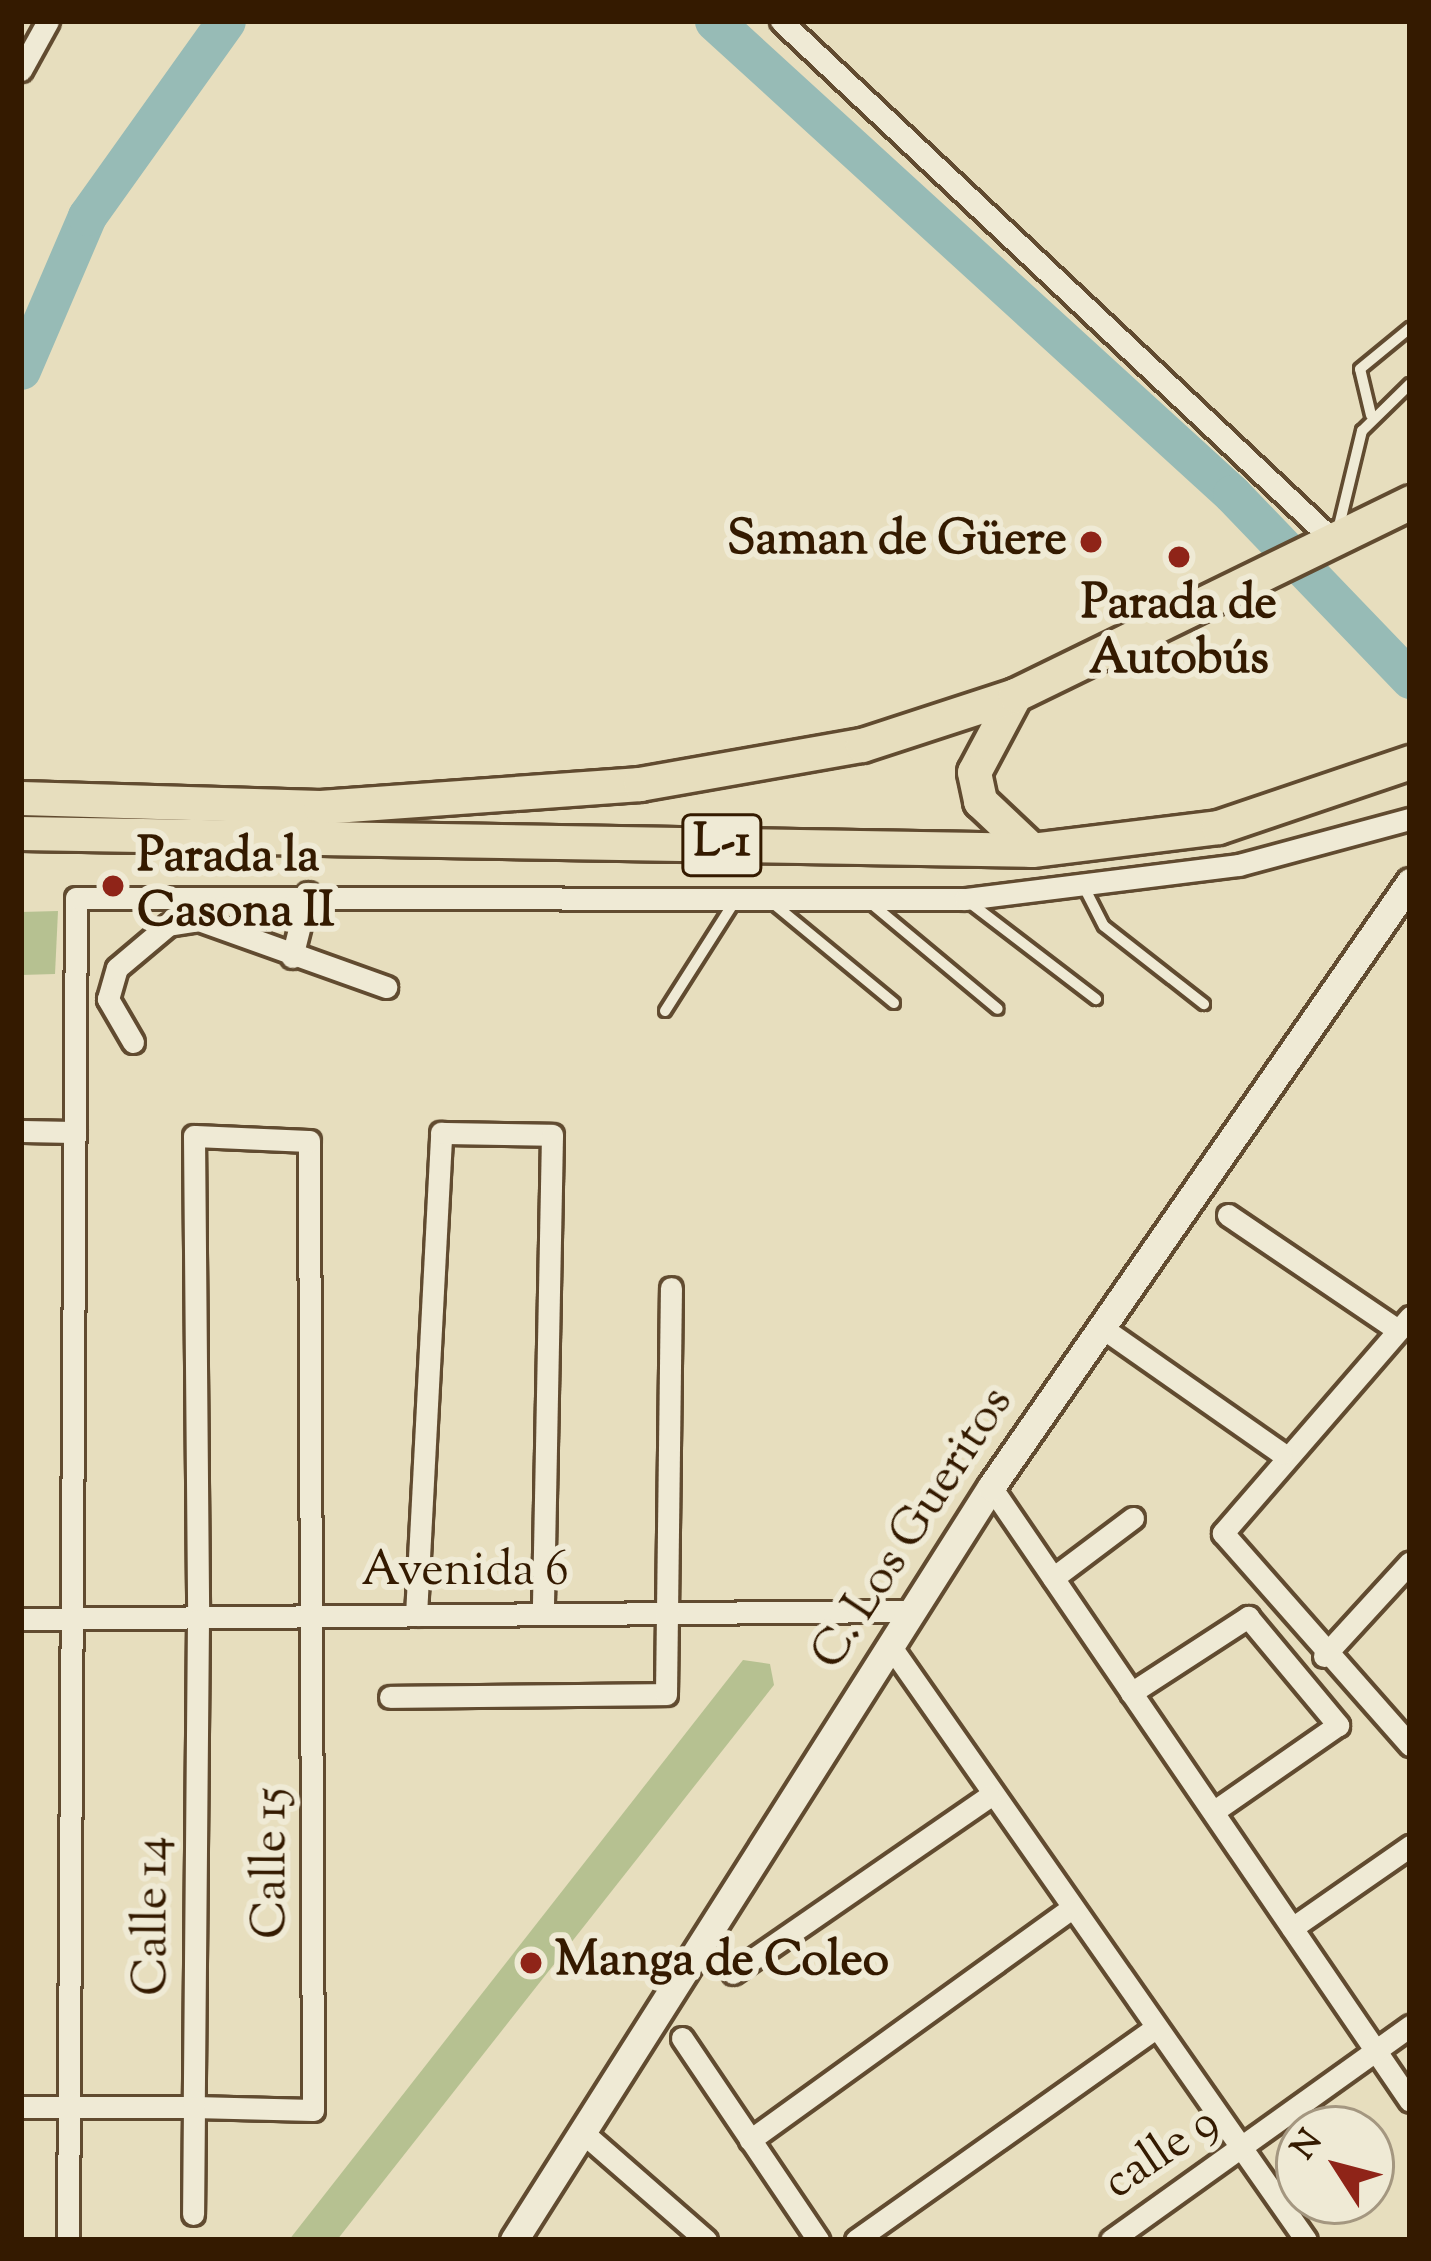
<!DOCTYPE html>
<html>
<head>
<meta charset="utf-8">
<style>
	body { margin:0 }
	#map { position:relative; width:1431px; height:2261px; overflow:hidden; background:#e7debe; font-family:"Sorts Mill Goudy",serif }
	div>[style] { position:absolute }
	.green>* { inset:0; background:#b6c191 }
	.river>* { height:39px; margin:-19.5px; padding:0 19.5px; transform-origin:19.5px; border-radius:19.5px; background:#97bbb6 }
	.roads { filter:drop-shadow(3px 0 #614b30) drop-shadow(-3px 0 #614b30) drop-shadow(0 3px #614b30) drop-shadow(0 -3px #614b30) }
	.service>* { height:10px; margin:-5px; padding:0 5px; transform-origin:5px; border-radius:5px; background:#efead5 }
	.minor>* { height:21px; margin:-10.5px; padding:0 10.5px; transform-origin:10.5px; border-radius:10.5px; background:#efead5 }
	.tertiary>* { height:27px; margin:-13.5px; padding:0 13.5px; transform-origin:13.5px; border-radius:13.5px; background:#efead5 }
	.primary>* { height:33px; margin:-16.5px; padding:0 16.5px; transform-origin:16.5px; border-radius:16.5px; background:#e7debe }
	.dots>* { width:33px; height:33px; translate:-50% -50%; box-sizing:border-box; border:6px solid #efead5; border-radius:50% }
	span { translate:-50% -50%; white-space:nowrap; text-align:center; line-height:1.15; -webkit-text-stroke:12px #efead5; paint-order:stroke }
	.shield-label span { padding:3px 9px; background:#efead5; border:3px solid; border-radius:9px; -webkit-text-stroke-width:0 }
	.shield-label { font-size:45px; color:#341a00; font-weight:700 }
	.poi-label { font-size:48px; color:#341a00; font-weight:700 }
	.right { translate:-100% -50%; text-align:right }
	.left { translate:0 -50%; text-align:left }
	.street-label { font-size:48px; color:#341a00 }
	.frame { position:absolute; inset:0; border:24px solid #341a00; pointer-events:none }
	.north { position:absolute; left:1275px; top:2105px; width:120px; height:120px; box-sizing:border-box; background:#efead5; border:3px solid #a49780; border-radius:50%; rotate:306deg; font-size:33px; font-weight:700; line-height:48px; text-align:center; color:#341a00 }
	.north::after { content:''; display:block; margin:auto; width:42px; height:54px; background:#8f2418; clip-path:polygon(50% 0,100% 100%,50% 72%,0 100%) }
</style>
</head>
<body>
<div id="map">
	<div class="green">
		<i style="clip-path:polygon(58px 911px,55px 974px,21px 975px,21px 912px)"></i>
		<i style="clip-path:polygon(743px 1660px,770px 1664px,774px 1685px,337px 2240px,289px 2240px)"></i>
	</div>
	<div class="river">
		<i style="left:714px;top:21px;width:701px;rotate:42.4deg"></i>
		<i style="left:1232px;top:494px;width:257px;rotate:46.1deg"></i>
		<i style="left:21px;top:370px;width:168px;rotate:-66.8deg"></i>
		<i style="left:87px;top:216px;width:239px;rotate:-54.5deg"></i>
	</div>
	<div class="roads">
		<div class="service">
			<i style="left:1371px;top:415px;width:47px;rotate:-103.4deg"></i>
			<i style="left:1360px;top:369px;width:65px;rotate:-39.4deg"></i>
			<i style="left:1338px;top:530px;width:102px;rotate:-76.4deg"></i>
			<i style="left:1362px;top:431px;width:67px;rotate:-44.4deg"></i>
			<i style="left:1086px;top:891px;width:39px;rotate:63deg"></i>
			<i style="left:1104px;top:926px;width:127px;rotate:38deg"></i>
			<i style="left:965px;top:899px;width:165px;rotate:37.4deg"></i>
			<i style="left:769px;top:900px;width:162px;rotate:39.5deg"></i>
			<i style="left:867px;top:900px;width:170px;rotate:39.8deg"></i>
			<i style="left:665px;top:1011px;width:133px;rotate:-57.6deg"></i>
		</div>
		<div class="minor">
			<i style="left:781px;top:21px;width:760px;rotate:43.24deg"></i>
			<i style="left:21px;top:70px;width:56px;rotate:-61.1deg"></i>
			<i style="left:292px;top:957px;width:66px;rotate:-76deg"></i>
			<i style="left:133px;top:1042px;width:50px;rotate:-120.2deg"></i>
			<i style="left:108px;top:999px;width:32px;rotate:-74deg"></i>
			<i style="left:117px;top:968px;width:67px;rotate:-40.1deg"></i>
			<i style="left:168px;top:925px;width:31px;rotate:-9deg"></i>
			<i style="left:199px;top:920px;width:199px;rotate:19.7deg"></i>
			<i style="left:21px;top:1131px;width:54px;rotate:1.1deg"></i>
			<i style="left:1228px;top:1215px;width:205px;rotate:34.1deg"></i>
			<i style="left:1410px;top:1317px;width:286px;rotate:130.9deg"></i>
			<i style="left:1223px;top:1533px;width:283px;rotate:48.6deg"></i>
			<i style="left:1104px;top:1329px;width:216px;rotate:35deg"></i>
			<i style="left:991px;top:1487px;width:743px;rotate:55.69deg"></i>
			<i style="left:1053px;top:1578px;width:100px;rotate:-36.9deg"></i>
			<i style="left:416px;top:1615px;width:483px;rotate:-87deg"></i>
			<i style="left:441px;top:1133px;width:111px;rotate:1deg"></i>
			<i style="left:552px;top:1135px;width:479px;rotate:91.1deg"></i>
			<i style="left:21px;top:1619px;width:888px;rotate:-0.52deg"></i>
			<i style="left:889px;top:1644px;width:727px;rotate:55.02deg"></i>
			<i style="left:1324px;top:1656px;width:127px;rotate:-47.5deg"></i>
			<i style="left:1131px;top:1693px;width:140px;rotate:-33deg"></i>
			<i style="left:1248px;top:1617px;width:141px;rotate:50.2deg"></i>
			<i style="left:1338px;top:1725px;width:152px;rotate:145.2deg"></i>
			<i style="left:390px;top:1697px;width:276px;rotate:-0.6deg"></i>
			<i style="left:666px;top:1694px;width:406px;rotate:-89.3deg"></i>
			<i style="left:1292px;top:1928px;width:144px;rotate:-34.8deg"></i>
			<i style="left:733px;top:1973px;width:312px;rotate:-34.6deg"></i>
			<i style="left:682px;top:2038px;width:244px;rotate:56deg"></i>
			<i style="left:21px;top:2107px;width:173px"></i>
			<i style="left:194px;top:2107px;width:119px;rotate:1.4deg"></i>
			<i style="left:313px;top:2110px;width:969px;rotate:-90.24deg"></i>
			<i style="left:309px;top:1141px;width:115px;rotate:-177.5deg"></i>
			<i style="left:194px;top:1136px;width:484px;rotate:89.5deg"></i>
			<i style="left:198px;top:1620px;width:487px;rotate:90.5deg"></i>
			<i style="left:194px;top:2107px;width:107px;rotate:90.5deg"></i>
			<i style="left:581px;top:2131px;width:166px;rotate:41.1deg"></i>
			<i style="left:750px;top:2140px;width:392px;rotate:-35.8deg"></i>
			<i style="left:68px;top:2240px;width:1342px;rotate:-89.66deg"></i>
			<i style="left:76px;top:898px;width:889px;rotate:0.06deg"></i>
			<i style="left:965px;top:899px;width:276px;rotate:-7.1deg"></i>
			<i style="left:1239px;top:865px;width:177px;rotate:-15.1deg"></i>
			<i style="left:856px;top:2240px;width:367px;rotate:-35.3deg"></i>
			<i style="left:1111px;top:2240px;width:368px;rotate:-35.6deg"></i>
		</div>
		<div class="tertiary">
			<i style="left:514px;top:2240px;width:891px;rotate:-57.65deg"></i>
			<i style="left:991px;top:1487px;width:736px;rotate:-55.29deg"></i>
		</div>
		<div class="primary">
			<i style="left:1015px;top:695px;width:87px;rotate:118deg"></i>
			<i style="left:974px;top:772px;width:30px;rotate:78deg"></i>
			<i style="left:980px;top:801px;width:71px;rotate:43.3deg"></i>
			<i style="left:21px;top:798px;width:299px;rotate:1.7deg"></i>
			<i style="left:320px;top:807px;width:321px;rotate:-4.1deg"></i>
			<i style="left:640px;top:784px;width:225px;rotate:-10deg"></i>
			<i style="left:862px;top:745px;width:161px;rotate:-18.1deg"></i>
			<i style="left:1015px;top:695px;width:440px;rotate:-26deg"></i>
			<i style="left:21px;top:833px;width:1011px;rotate:0.96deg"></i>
			<i style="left:1032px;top:850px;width:187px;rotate:-7deg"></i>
			<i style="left:1218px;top:827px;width:203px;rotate:-18.7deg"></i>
		</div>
	</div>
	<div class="dots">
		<i style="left:1091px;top:542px;background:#8f2418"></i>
		<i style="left:1179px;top:557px;background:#8f2418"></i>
		<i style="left:113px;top:886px;background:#8f2418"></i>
		<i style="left:531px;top:1963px;background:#8f2418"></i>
	</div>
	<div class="shield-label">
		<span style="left:722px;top:845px">L-1</span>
	</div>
	<div class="poi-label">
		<span class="right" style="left:1067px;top:542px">Saman de Güere</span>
		<span style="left:1179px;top:633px">Parada de<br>Autobús</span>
		<span class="left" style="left:137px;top:886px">Parada la<br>Casona II</span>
		<span class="left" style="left:555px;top:1963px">Manga de Coleo</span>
	</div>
	<div class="street-label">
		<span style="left:914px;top:1529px;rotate:-57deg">C. Los Gueritos</span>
		<span style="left:465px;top:1573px">Avenida 6</span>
		<span style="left:273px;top:1863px;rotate:-90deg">Calle 15</span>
		<span style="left:154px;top:1916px;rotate:-90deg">Calle 14</span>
		<span style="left:1162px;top:2154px;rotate:-34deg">calle 9</span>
	</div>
	<div class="frame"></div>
	<div class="north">N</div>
</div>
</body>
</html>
